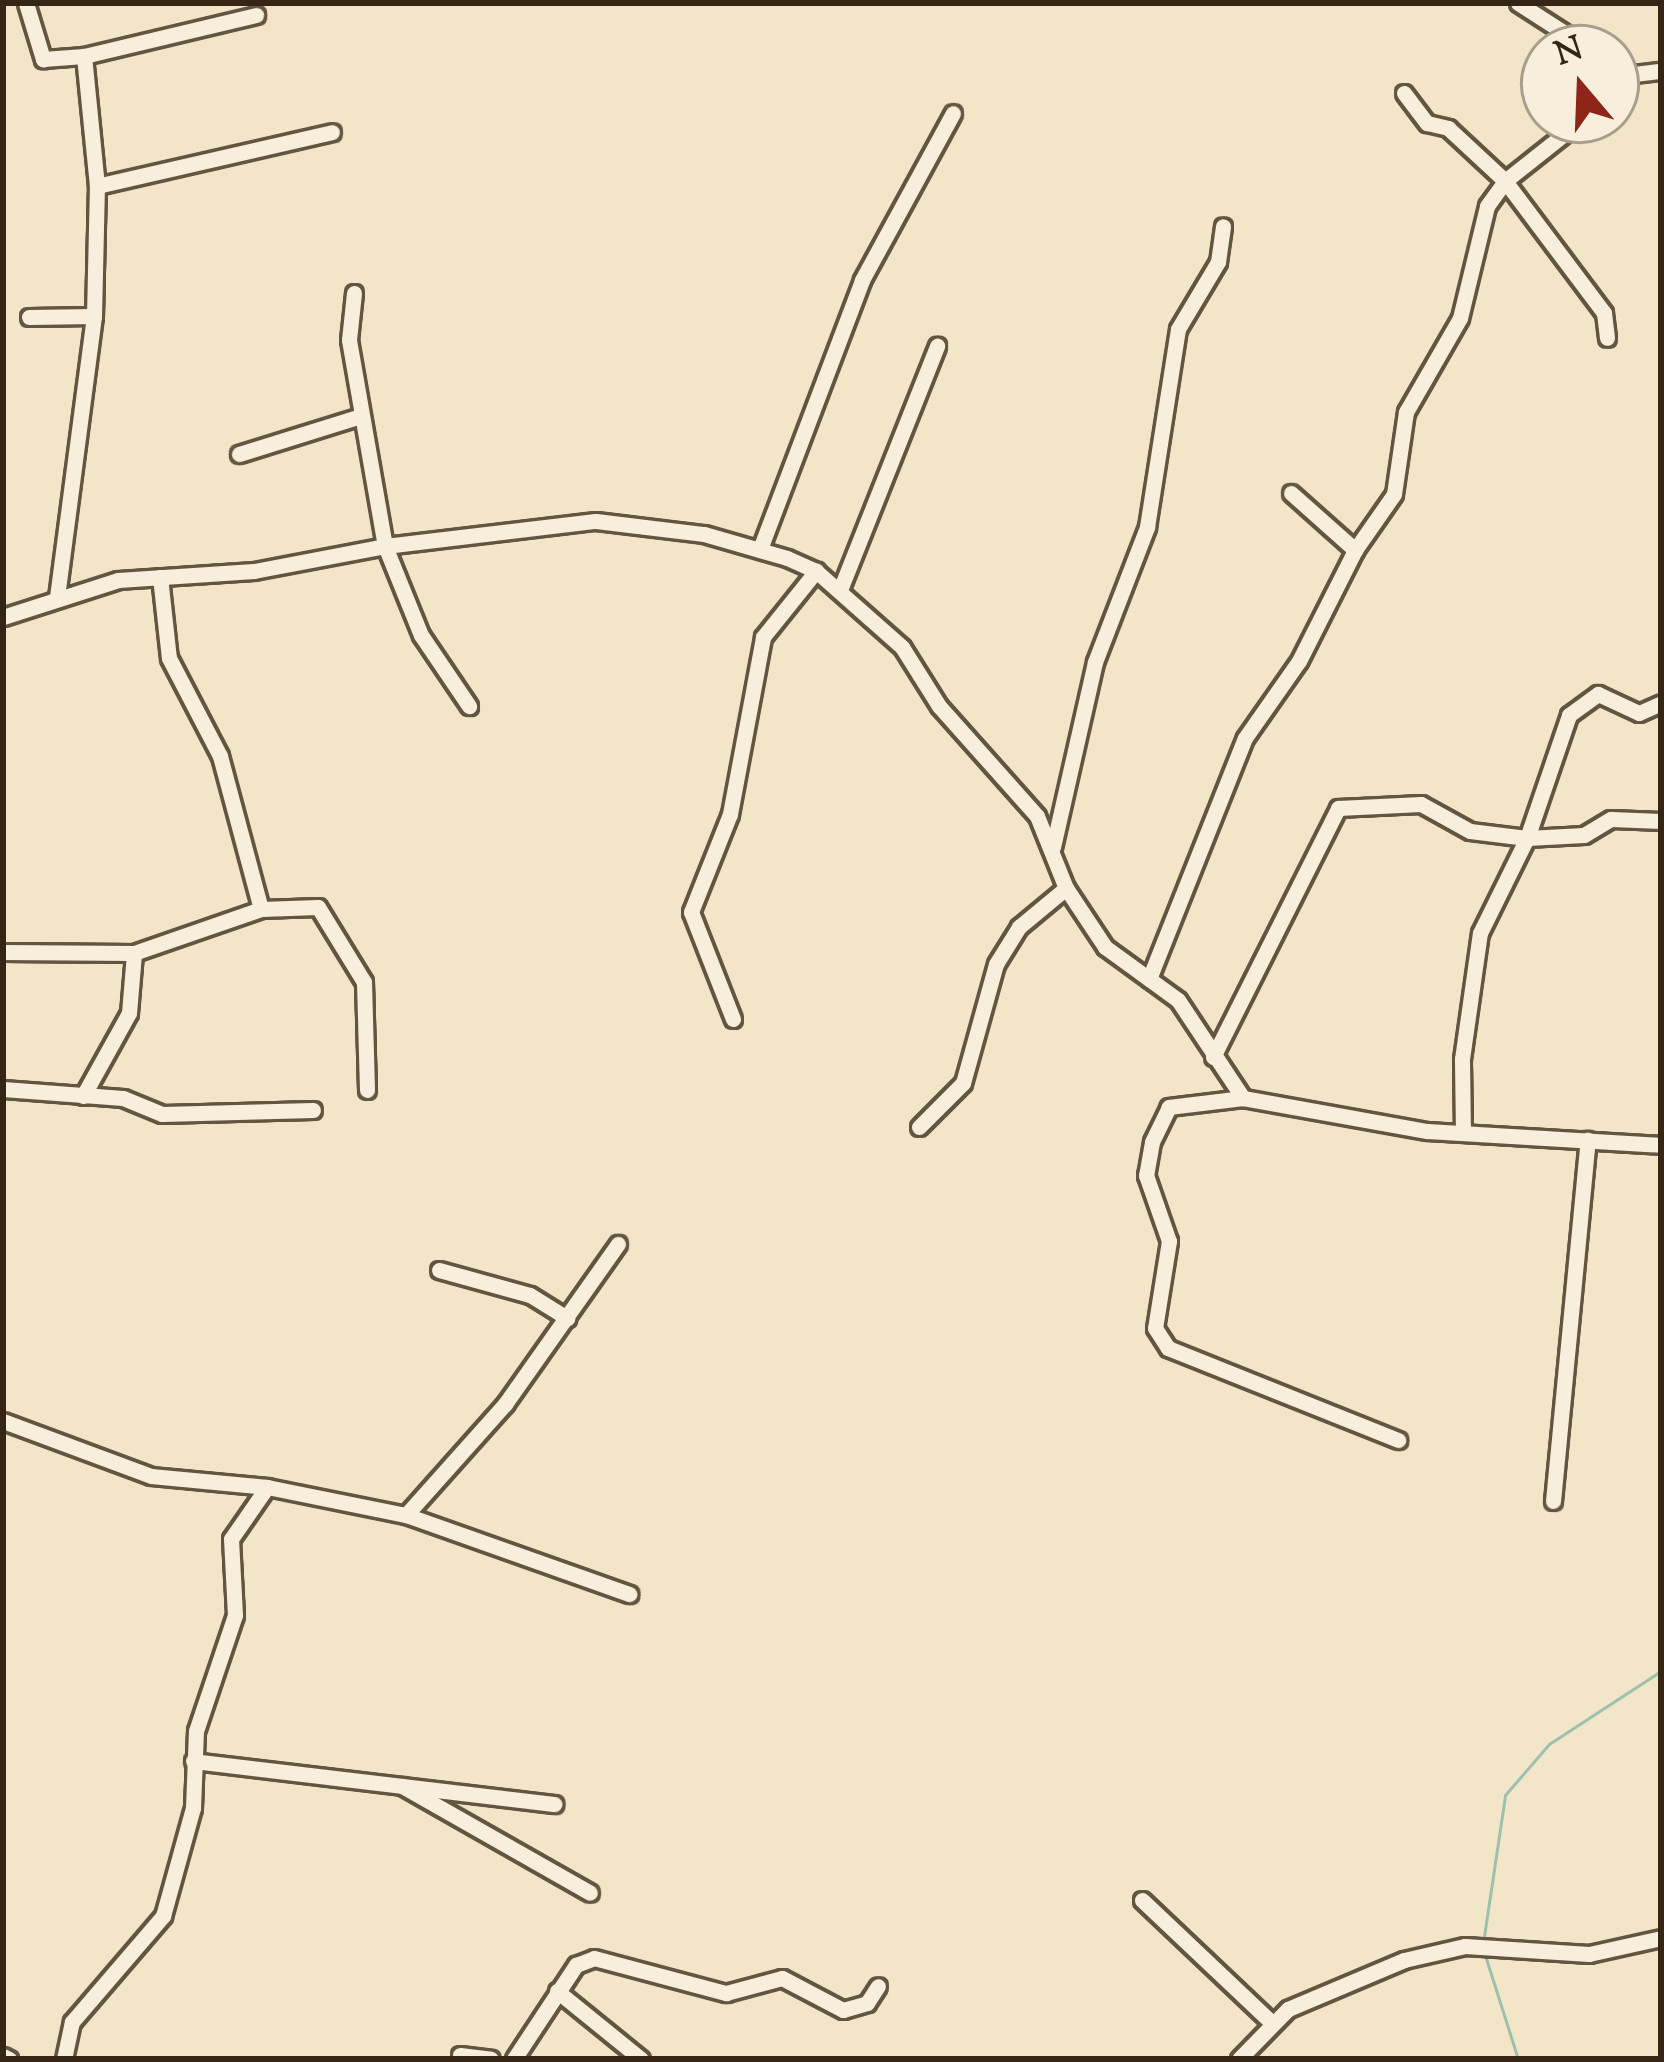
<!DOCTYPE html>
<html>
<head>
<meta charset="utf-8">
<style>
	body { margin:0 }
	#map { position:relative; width:1664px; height:2062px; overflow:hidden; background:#f3e6c8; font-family:"Sorts Mill Goudy",serif }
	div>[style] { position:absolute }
	.stream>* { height:3px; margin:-1.5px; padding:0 1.5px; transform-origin:1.5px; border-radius:1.5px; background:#9dc0af }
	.roads { filter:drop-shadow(3px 0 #645541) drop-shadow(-3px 0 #645541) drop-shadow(0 3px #645541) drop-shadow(0 -3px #645541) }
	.minor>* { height:15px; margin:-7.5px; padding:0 7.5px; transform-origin:7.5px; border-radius:7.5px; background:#f7efdb }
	span { translate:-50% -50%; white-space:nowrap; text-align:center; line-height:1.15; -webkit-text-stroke:9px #f7efdb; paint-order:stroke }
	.frame { position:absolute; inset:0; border:6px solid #342514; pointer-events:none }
	.north { position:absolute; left:1520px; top:24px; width:120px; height:120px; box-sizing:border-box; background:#f7efdb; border:3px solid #a99e8b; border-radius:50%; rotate:341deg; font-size:33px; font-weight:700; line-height:48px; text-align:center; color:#342514 }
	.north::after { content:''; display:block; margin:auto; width:42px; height:54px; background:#8f2418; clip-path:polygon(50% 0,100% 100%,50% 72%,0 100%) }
</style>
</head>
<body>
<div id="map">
	<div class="stream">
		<i style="left:1483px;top:1943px;width:150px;rotate:-81.5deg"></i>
		<i style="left:1505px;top:1795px;width:67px;rotate:-49.2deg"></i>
		<i style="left:1549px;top:1744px;width:134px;rotate:-33.1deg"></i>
		<i style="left:1484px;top:1952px;width:112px;rotate:72.4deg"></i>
	</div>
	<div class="roads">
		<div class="minor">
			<i style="left:26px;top:3px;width:59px;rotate:73.1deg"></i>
			<i style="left:43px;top:59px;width:41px;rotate:-4.2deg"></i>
			<i style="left:1518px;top:3px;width:83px;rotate:32.7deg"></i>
			<i style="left:1616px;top:86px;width:15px;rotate:-48deg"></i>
			<i style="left:1626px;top:75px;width:35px;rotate:-7deg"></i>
			<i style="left:1404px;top:93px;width:38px;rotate:53deg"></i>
			<i style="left:1427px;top:123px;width:22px;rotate:13deg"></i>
			<i style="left:1448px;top:128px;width:78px;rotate:42.9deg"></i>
			<i style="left:1505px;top:181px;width:165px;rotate:53.1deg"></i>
			<i style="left:1604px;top:313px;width:25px;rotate:83deg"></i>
			<i style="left:97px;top:186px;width:241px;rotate:-12.9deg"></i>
			<i style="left:354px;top:293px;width:47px;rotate:96.1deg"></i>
			<i style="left:349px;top:340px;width:209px;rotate:80.1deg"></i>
			<i style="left:385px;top:546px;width:96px;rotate:68deg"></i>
			<i style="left:421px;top:635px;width:86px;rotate:55.9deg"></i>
			<i style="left:29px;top:317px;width:65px;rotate:-0.9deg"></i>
			<i style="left:239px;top:454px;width:128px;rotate:-17.3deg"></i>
			<i style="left:1291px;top:493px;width:86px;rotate:41.7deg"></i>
			<i style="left:760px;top:549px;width:288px;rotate:-69.2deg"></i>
			<i style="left:862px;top:280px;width:190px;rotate:-61.4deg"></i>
			<i style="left:160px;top:577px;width:81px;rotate:83.7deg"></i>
			<i style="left:169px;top:658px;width:110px;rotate:62.5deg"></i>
			<i style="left:220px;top:756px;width:158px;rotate:75deg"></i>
			<i style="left:840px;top:590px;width:263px;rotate:-68.3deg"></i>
			<i style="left:57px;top:597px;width:283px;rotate:-82.5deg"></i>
			<i style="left:94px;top:316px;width:130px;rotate:-88.7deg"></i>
			<i style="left:97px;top:186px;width:131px;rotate:-95.7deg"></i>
			<i style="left:84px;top:56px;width:177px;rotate:-13.4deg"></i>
			<i style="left:3px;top:617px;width:121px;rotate:-17.8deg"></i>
			<i style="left:118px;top:580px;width:136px;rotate:-3.8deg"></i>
			<i style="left:254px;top:571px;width:133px;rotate:-10.8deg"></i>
			<i style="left:385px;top:546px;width:212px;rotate:-6.8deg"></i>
			<i style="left:596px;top:521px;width:109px;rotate:6.9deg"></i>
			<i style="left:704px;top:534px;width:86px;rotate:16.1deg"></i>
			<i style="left:787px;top:558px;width:32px;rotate:24deg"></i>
			<i style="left:816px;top:571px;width:115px;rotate:41.5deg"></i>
			<i style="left:902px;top:647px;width:70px;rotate:57.9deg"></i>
			<i style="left:939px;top:706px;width:147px;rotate:48.3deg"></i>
			<i style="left:1037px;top:816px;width:78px;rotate:68.1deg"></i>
			<i style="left:1066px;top:888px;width:71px;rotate:56.5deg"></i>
			<i style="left:1105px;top:947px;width:90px;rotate:36deg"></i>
			<i style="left:1178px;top:1000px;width:118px;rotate:56.4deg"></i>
			<i style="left:1243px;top:1098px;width:187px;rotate:10.2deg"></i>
			<i style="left:1427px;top:1131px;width:234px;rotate:3.4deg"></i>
			<i style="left:1053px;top:847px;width:190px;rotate:-77.2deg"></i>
			<i style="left:1095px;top:662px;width:145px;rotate:-68.9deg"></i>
			<i style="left:1147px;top:527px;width:200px;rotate:-81.1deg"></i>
			<i style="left:1178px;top:329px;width:78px;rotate:-59.2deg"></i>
			<i style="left:1218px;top:262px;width:36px;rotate:-82deg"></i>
			<i style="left:3px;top:952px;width:131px;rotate:0.4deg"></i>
			<i style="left:134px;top:953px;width:134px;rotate:-19.1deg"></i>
			<i style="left:261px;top:909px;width:57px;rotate:-2deg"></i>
			<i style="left:318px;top:907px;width:88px;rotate:58.5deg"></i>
			<i style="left:364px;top:982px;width:108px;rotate:88.4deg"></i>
			<i style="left:1149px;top:979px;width:259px;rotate:-68.3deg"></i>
			<i style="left:1245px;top:738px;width:94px;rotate:-55deg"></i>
			<i style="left:1299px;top:661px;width:124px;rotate:-63.2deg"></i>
			<i style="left:1355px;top:550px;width:68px;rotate:-55.1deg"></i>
			<i style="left:1394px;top:494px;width:83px;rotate:-81.7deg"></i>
			<i style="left:1406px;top:412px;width:108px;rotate:-60.1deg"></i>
			<i style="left:1460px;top:318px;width:115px;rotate:-76.4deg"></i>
			<i style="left:1487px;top:206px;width:31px;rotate:-54deg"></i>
			<i style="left:1505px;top:181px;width:98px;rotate:-38.4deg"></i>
			<i style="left:733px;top:1019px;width:115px;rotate:-111.4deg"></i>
			<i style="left:691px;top:912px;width:105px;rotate:-68.3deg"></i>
			<i style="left:730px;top:814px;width:180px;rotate:-79.4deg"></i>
			<i style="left:763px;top:637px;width:85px;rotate:-51.2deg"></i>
			<i style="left:1213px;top:1057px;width:279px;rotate:-63.3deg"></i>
			<i style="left:1338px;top:808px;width:83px;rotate:-2.8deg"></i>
			<i style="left:1421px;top:804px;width:56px;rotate:28.9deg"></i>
			<i style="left:1470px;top:831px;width:57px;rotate:7deg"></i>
			<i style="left:1527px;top:838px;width:57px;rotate:-3deg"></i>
			<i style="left:1584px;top:835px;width:31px;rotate:-31deg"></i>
			<i style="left:1611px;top:819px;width:50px;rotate:2.3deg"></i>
			<i style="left:3px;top:1089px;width:120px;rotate:4.3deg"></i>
			<i style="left:123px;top:1098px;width:42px;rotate:22.3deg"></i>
			<i style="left:162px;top:1114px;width:151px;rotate:-1.5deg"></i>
			<i style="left:83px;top:1096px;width:95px;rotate:-61deg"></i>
			<i style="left:129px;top:1013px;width:60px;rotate:-85.2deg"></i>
			<i style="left:1243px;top:1098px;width:75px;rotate:173.1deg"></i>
			<i style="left:1169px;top:1107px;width:39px;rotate:116deg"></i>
			<i style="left:1152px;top:1142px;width:34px;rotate:100deg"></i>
			<i style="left:1146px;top:1175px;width:70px;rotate:70.8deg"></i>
			<i style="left:1169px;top:1241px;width:88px;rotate:99.1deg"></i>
			<i style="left:1155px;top:1328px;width:24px;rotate:57deg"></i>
			<i style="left:1168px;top:1348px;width:248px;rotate:21.8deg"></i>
			<i style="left:919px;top:1127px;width:62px;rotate:-45deg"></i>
			<i style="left:963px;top:1083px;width:123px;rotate:-74.5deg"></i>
			<i style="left:996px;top:964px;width:44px;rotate:-58.1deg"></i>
			<i style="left:1019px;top:927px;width:61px;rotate:-39.7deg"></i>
			<i style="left:1463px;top:1133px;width:74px;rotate:-90.8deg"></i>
			<i style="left:1462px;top:1059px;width:127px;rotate:-81.9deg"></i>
			<i style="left:1480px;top:933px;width:106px;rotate:-63.7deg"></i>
			<i style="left:1527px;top:838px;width:130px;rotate:-71.1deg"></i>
			<i style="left:1569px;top:715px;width:36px;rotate:-36deg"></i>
			<i style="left:1598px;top:694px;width:45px;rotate:24.9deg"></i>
			<i style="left:1639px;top:713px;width:24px;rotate:-24deg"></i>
			<i style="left:439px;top:1270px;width:94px;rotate:15.4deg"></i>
			<i style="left:530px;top:1295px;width:44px;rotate:31.9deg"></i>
			<i style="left:3px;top:1421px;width:158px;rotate:20.4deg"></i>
			<i style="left:151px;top:1476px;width:117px;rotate:5.4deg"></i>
			<i style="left:267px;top:1487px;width:142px;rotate:11.4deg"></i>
			<i style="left:406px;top:1515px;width:237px;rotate:19.5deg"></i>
			<i style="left:1553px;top:1501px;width:363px;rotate:-84.5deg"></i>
			<i style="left:406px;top:1515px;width:149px;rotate:-48.3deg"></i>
			<i style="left:505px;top:1404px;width:196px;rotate:-54.8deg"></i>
			<i style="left:193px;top:1761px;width:364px;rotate:6.8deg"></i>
			<i style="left:402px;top:1786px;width:216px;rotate:29.6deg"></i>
			<i style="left:1142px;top:1900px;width:176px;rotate:43.4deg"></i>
			<i style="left:557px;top:1991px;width:108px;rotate:39deg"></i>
			<i style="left:460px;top:2055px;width:31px;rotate:7deg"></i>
			<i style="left:3px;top:2056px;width:7px;rotate:27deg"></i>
			<i style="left:64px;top:2059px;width:38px;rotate:-78deg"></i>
			<i style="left:72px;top:2022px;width:140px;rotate:-49.4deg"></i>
			<i style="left:163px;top:1916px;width:112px;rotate:-74.5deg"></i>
			<i style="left:193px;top:1808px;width:77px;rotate:-87.8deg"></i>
			<i style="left:196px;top:1731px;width:122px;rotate:-71.4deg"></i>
			<i style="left:235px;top:1615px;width:76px;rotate:-93deg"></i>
			<i style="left:231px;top:1539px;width:63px;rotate:-55.3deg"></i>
			<i style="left:514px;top:2059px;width:113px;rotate:-56.6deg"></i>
			<i style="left:576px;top:1965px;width:19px;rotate:-21deg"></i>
			<i style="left:594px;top:1958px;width:137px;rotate:14.9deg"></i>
			<i style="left:726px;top:1993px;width:58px;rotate:-15deg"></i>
			<i style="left:782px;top:1978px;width:69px;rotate:27.7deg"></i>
			<i style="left:843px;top:2010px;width:25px;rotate:-16deg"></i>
			<i style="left:867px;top:2003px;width:20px;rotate:-57deg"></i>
			<i style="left:1239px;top:2059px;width:70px;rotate:-45.6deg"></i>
			<i style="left:1288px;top:2009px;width:126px;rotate:-22.9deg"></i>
			<i style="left:1404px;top:1960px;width:63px;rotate:-12.9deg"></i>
			<i style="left:1465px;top:1946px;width:124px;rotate:3.7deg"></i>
			<i style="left:1589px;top:1954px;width:74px;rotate:-12.5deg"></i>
		</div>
	</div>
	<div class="frame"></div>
	<div class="north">N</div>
</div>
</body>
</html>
